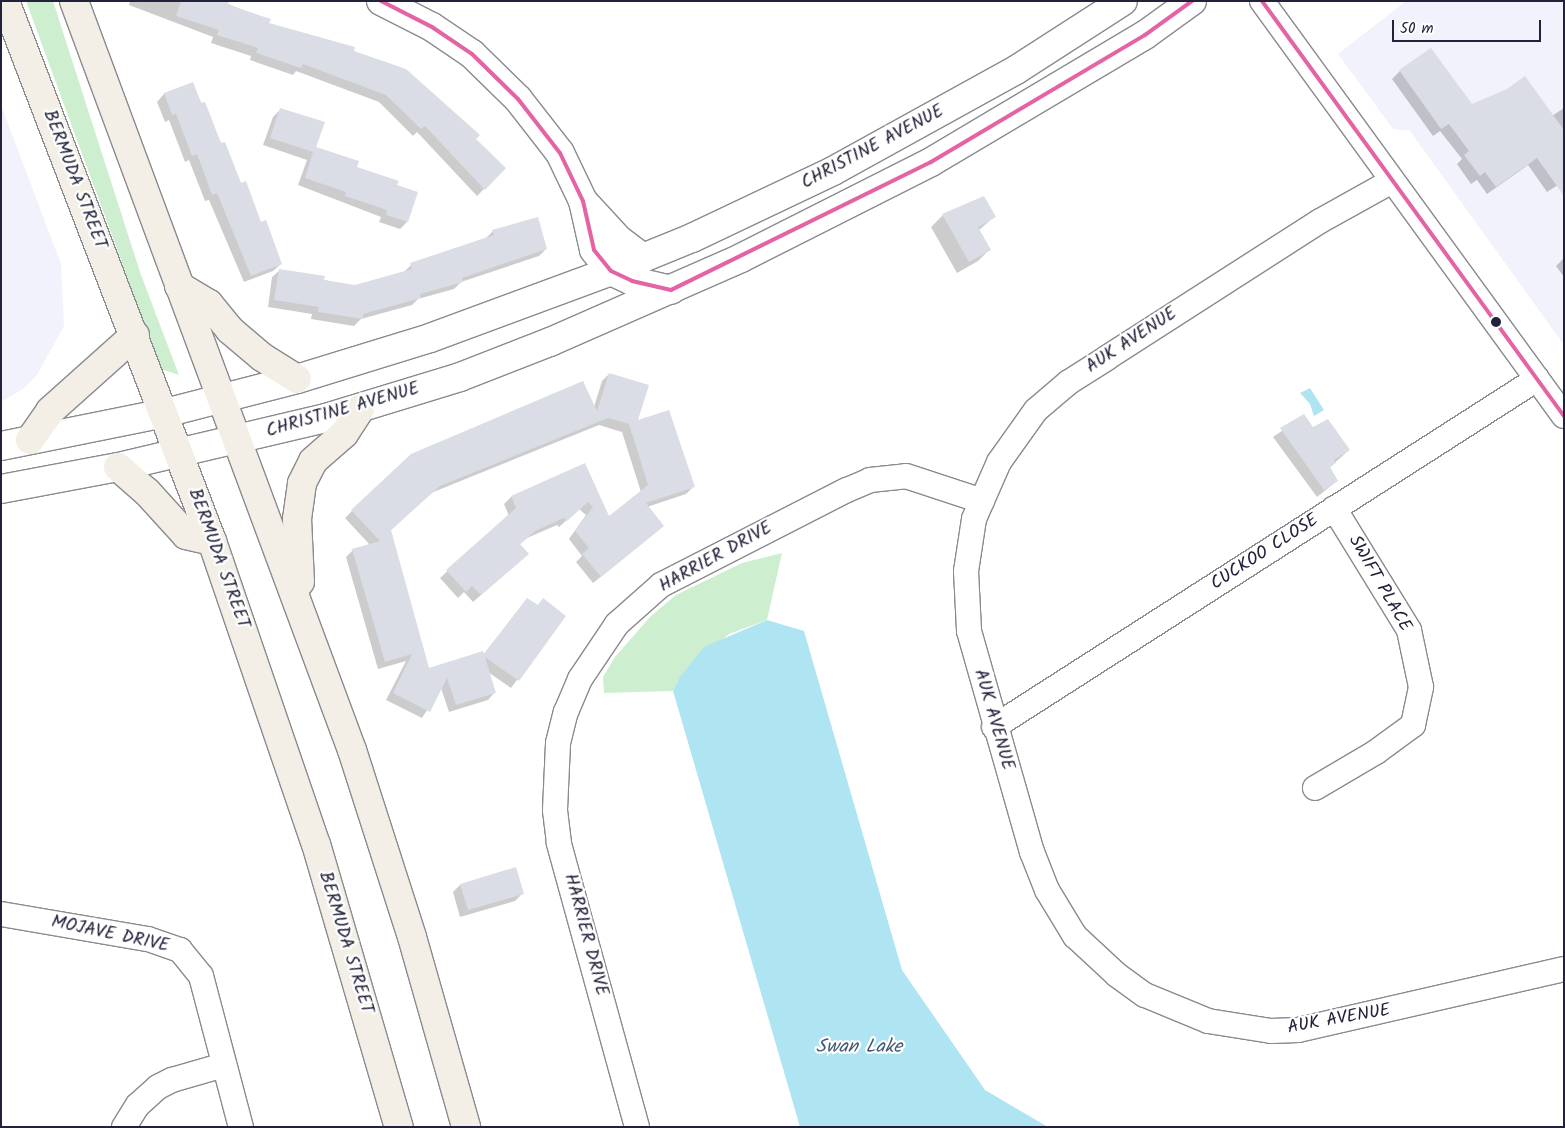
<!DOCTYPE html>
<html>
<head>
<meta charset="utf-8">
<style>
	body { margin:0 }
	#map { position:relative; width:1565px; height:1128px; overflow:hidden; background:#fff; font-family:Kalam,sans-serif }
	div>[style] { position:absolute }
	.built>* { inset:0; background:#f1f2fb }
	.green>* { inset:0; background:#cdeecf }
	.water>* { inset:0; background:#afe4f3 }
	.shadow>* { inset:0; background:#0003 }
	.building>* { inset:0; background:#dadce6 }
	.roads { filter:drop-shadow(1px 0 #8a8a8f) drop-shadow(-1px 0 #8a8a8f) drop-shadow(0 1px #8a8a8f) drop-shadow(0 -1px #8a8a8f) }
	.street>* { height:24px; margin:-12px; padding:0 12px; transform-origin:12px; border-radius:12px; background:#fff }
	.secondary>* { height:28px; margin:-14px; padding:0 14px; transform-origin:14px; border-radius:14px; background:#fff }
	.primary>* { height:28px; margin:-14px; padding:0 14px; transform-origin:14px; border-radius:14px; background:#f3efe7 }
	.bus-1>* { height:4px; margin:-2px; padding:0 2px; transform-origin:2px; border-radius:2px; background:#e463a4 }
	.dots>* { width:14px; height:14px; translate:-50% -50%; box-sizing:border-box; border:2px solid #fff; border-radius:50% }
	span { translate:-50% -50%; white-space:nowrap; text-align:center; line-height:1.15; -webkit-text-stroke:4.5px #fff; paint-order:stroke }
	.street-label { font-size:18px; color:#22223b }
	.water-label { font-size:19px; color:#425971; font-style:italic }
	.frame { position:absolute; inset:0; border:2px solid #22223b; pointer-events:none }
	.scale { position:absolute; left:1392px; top:20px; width:149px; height:22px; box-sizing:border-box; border:2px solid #22223b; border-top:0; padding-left:6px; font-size:15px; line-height:18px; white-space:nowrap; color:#22223b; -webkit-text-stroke:4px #fff; paint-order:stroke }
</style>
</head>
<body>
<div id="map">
	<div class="built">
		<i style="clip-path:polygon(1406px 1px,1564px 1px,1564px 345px,1410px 131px,1393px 129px,1338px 54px)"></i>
		<i style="clip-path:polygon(1px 105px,61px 264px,64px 326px,37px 375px,23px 389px,1px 402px)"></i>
	</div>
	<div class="green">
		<i style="clip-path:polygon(26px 1px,53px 1px,141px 275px,179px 375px,161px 369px)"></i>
		<i style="clip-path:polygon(782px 553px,767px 620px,729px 634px,679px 678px,673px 691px,604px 693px,603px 677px,615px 657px,651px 616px,676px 595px,742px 563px)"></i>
	</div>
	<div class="water">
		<i style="clip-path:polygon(1310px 388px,1324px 410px,1314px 416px,1310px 404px,1300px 393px)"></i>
		<i style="clip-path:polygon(767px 620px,804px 631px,902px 970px,985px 1090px,1048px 1127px,800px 1127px,673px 691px,679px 678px,704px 647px)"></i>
	</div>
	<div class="shadow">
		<i style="clip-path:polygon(130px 1px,220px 1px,269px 20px,268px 24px,352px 52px,475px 139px,505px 168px,477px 196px,417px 132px,413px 136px,379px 102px,296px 71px,293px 75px,250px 60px,251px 56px,211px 43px,213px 37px,129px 5px)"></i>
		<i style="clip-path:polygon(1400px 71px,1472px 106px,1552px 116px,1564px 108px,1564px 181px,1547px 192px,1528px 165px,1487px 194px,1477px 180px,1471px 184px,1457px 164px,1462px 159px,1440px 131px,1433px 136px,1392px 79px)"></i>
		<i style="clip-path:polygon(192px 84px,281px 264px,273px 271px,244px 282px,209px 200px,205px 201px,189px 160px,185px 162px,169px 120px,165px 122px,157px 102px,164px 94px)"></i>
		<i style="clip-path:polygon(281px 109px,315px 148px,396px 186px,407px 222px,400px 229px,379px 222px,381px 217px,298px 185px,307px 160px,263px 145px,273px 117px)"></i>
		<i style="clip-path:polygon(983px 197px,994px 217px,978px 231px,989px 250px,978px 261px,957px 273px,931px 227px,943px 215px)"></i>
		<i style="clip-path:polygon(493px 231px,546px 249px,539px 256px,461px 282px,454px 289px,418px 299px,412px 305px,361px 319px,354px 326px,311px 319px,312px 314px,268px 307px,272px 277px,280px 270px,355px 287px,404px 272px,411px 265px,486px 238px)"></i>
		<i style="clip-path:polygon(1564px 258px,1564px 277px,1556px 266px)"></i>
		<i style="clip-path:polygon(609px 374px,636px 422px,693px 487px,686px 494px,647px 507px,655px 533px,593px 583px,576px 562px,582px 556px,569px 539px,586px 515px,579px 509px,559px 527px,557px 525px,527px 538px,519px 545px,520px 561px,473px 602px,464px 592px,458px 598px,440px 578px,509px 516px,504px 504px,511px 497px,584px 465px,608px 518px,641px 492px,622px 432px,599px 425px,431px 493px,390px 531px,428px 669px,483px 655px,527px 599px,537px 606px,543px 600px,565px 616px,511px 688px,488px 672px,495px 692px,488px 700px,449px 712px,441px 688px,422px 718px,386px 700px,406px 661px,378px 669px,346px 557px,353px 550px,370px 545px,345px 518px,352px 511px,594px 407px,602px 381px)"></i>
		<i style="clip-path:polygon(1304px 416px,1313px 429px,1349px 450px,1329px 468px,1337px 481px,1317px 497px,1273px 437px)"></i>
		<i style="clip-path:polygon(460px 885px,522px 894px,515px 901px,460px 917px,453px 892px)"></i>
	</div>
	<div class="building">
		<i style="clip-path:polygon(181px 1px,229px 1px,228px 5px,271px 19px,269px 23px,355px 47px,354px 51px,406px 69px,480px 135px,476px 139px,506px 168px,485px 190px,425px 126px,421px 129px,386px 95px,303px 64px,301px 68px,256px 53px,258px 48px,217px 35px,219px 30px,176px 16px)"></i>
		<i style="clip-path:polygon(1431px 48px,1472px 104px,1507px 89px,1525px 76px,1564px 130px,1564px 196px,1537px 158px,1496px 187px,1485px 172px,1480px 176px,1464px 155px,1469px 151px,1449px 124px,1441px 129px,1399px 70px)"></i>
		<i style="clip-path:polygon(193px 82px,201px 103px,205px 102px,221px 143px,225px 142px,241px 183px,246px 181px,261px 222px,266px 220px,282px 264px,251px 276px,217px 193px,212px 195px,197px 154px,192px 156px,176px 114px,172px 115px,164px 93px)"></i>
		<i style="clip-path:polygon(280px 108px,325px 122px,316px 147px,359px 161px,357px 167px,399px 181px,397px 185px,418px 192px,408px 222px,386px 215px,387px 210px,345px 196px,346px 192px,305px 178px,313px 152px,270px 138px)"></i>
		<i style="clip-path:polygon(984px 196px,996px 217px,978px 227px,991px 250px,969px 262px,942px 214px)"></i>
		<i style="clip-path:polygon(538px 217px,547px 249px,462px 278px,463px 282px,420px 294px,421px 298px,363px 314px,363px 319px,318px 312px,319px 307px,274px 300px,279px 269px,325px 276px,324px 280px,355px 285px,412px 269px,410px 263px,494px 235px,492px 230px)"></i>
		<i style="clip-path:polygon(609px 373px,649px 385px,638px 420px,669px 410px,695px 487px,646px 503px,664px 526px,601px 577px,582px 554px,589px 548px,575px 531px,593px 507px,588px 502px,567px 521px,564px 518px,535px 531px,520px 544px,529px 554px,481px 595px,472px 586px,466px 592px,446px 570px,516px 508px,511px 496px,585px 463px,609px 516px,648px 485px,629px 424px,608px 418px,440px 486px,391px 530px,429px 668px,483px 651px,484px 654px,527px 598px,538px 605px,543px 598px,566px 616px,519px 681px,485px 657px,496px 693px,456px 705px,447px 678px,430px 712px,393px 693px,412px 654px,385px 662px,352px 549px,380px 541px,351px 510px,411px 454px,583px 381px,597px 411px)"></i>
		<i style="clip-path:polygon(1304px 414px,1313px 427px,1328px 419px,1350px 450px,1334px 460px,1336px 463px,1330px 467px,1338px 481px,1324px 490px,1280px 428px)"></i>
		<i style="clip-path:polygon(516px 867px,524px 894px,468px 910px,460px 884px)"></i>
	</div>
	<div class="roads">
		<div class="street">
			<i style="left:1262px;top:1px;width:513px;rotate:53.96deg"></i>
			<i style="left:1392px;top:181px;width:82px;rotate:150.9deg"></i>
			<i style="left:1320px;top:221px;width:253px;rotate:147.3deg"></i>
			<i style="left:1107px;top:358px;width:45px;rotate:147.7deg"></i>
			<i style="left:1069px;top:382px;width:43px;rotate:139.7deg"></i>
			<i style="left:1036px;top:410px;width:64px;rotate:125.4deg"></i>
			<i style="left:999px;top:462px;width:62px;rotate:113.7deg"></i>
			<i style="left:974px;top:519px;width:53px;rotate:98.7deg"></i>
			<i style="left:966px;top:571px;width:60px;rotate:87.1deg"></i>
			<i style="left:969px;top:631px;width:230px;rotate:74.1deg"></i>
			<i style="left:1032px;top:852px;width:41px;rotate:68.5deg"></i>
			<i style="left:1047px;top:890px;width:54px;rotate:58.7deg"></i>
			<i style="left:1075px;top:936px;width:57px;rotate:42.9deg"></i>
			<i style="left:1117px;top:975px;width:34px;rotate:36deg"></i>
			<i style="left:1145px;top:995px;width:68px;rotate:22.4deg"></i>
			<i style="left:1208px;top:1021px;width:64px;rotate:9deg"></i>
			<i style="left:1271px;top:1031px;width:27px;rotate:-2deg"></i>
			<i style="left:1298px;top:1030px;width:273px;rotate:-12.9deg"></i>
			<i style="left:994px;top:727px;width:645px;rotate:-32.66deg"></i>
			<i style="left:1315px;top:788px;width:71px;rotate:-30.5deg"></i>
			<i style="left:1376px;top:752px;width:46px;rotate:-36.1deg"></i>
			<i style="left:1413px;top:725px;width:39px;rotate:-78deg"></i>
			<i style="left:1421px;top:687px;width:58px;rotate:-101.9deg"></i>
			<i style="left:1409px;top:630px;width:143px;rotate:-121.6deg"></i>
			<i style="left:1px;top:914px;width:149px;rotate:9.7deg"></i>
			<i style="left:148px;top:939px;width:34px;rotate:19deg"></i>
			<i style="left:180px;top:950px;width:33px;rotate:51deg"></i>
			<i style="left:201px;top:976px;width:156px;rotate:75.2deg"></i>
			<i style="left:124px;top:1127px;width:26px;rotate:-58deg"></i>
			<i style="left:138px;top:1105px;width:27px;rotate:-42deg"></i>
			<i style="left:158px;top:1087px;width:16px;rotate:-27deg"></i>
			<i style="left:172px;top:1080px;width:54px;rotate:-16.1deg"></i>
			<i style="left:637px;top:1127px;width:295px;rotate:-105.4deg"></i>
			<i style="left:559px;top:843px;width:33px;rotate:-97deg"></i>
			<i style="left:555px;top:810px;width:67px;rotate:-87.4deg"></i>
			<i style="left:558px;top:743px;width:32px;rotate:-76deg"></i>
			<i style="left:566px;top:712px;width:36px;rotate:-67deg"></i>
			<i style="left:580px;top:679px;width:66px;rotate:-56.1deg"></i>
			<i style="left:617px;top:624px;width:59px;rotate:-41.6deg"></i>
			<i style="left:661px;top:585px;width:209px;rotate:-27.1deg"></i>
			<i style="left:847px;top:490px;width:25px;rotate:-23deg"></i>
			<i style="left:870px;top:480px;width:36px;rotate:-6deg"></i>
			<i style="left:906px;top:476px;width:80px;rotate:18.2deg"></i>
		</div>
		<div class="secondary">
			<i style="left:381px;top:1px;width:57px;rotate:27deg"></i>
			<i style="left:432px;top:27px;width:48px;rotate:34deg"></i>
			<i style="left:472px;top:54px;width:64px;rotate:44.4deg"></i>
			<i style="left:518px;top:99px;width:68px;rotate:52.1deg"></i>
			<i style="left:560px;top:153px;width:53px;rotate:64.4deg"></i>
			<i style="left:583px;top:201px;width:50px;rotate:77.3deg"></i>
			<i style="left:594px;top:250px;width:27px;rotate:51deg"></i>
			<i style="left:611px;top:271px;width:23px;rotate:25deg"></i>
			<i style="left:632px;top:281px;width:40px;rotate:13deg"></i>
			<i style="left:583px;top:201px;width:53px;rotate:47.3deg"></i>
			<i style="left:619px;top:240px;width:30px;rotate:37deg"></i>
			<i style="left:1px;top:446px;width:167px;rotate:-11.4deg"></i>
			<i style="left:165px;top:413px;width:136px;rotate:-14.4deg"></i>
			<i style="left:297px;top:379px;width:139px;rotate:-17.1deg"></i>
			<i style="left:430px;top:338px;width:193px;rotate:-20.3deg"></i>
			<i style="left:611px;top:271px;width:87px;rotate:-22.2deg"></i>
			<i style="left:692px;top:238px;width:156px;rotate:-25.4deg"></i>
			<i style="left:833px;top:171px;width:209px;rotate:-28.9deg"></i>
			<i style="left:1016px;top:70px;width:127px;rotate:-32.8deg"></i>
			<i style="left:1px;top:489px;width:119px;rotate:-10.6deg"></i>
			<i style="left:118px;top:467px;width:214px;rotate:-13.3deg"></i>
			<i style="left:326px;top:418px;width:140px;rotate:-17deg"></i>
			<i style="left:460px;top:377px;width:97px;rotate:-21.3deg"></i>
			<i style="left:550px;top:342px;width:209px;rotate:-23.7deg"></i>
			<i style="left:741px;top:258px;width:213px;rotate:-26.8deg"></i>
			<i style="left:931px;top:162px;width:249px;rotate:-30.7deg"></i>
			<i style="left:1145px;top:35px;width:58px;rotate:-35.9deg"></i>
		</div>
		<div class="primary">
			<i style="left:5px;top:1px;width:578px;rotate:69.03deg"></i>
			<i style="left:212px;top:541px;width:320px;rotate:71.1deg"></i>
			<i style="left:316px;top:844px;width:295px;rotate:73.7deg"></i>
			<i style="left:74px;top:1px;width:799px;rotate:69.64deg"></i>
			<i style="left:352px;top:750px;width:196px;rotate:72.2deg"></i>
			<i style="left:412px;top:937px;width:198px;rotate:74.1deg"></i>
			<i style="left:179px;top:286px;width:35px;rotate:31deg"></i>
			<i style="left:209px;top:304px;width:33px;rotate:51deg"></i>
			<i style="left:230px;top:330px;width:42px;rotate:40.2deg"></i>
			<i style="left:262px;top:357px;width:41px;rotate:32.2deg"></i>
			<i style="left:30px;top:440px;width:35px;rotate:-55deg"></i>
			<i style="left:50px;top:411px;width:114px;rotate:-41.8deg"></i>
			<i style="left:118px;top:467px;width:38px;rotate:41deg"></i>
			<i style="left:147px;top:492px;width:58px;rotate:47.8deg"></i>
			<i style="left:186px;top:535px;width:27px;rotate:13deg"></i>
			<i style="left:300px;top:582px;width:63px;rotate:-92.7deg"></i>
			<i style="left:297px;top:519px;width:36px;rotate:-82deg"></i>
			<i style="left:302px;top:483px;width:25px;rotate:-63deg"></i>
			<i style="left:313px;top:461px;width:41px;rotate:-41.1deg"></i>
			<i style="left:344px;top:434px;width:30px;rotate:-57deg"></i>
		</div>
	</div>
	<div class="bus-1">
		<i style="left:381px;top:1px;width:57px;rotate:27deg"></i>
		<i style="left:432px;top:27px;width:48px;rotate:34deg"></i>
		<i style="left:472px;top:54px;width:64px;rotate:44.4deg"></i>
		<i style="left:518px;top:99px;width:68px;rotate:52.1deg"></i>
		<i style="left:560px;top:153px;width:53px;rotate:64.4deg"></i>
		<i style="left:583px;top:201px;width:50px;rotate:77.3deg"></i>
		<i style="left:594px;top:250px;width:27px;rotate:51deg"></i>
		<i style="left:611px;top:271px;width:23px;rotate:25deg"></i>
		<i style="left:632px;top:281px;width:40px;rotate:13deg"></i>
		<i style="left:671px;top:290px;width:290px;rotate:-26.2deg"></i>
		<i style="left:931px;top:162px;width:249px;rotate:-30.7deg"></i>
		<i style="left:1145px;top:35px;width:58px;rotate:-35.9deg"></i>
		<i style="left:1262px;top:1px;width:513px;rotate:53.96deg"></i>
	</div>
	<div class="dots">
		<i style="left:1496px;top:322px;background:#22223b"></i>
	</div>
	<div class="street-label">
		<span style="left:873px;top:148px;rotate:-28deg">CHRISTINE AVENUE</span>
		<span style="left:74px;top:180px;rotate:69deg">BERMUDA STREET</span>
		<span style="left:1132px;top:341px;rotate:-33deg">AUK AVENUE</span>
		<span style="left:343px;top:411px;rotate:-16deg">CHRISTINE AVENUE</span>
		<span style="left:1265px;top:553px;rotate:-33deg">CUCKOO CLOSE</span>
		<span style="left:716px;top:558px;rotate:-29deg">HARRIER DRIVE</span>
		<span style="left:218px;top:559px;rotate:70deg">BERMUDA STREET</span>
		<span style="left:1379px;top:584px;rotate:60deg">SWIFT PLACE</span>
		<span style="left:993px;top:720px;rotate:74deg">AUK AVENUE</span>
		<span style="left:110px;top:935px;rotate:12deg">MOJAVE DRIVE</span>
		<span style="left:585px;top:935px;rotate:75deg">HARRIER DRIVE</span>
		<span style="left:345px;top:943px;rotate:73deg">BERMUDA STREET</span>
		<span style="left:1339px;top:1020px;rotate:-10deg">AUK AVENUE</span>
	</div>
	<div class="water-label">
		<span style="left:859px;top:1048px">Swan Lake</span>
	</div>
	<div class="frame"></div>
	<div class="scale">50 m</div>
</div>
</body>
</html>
